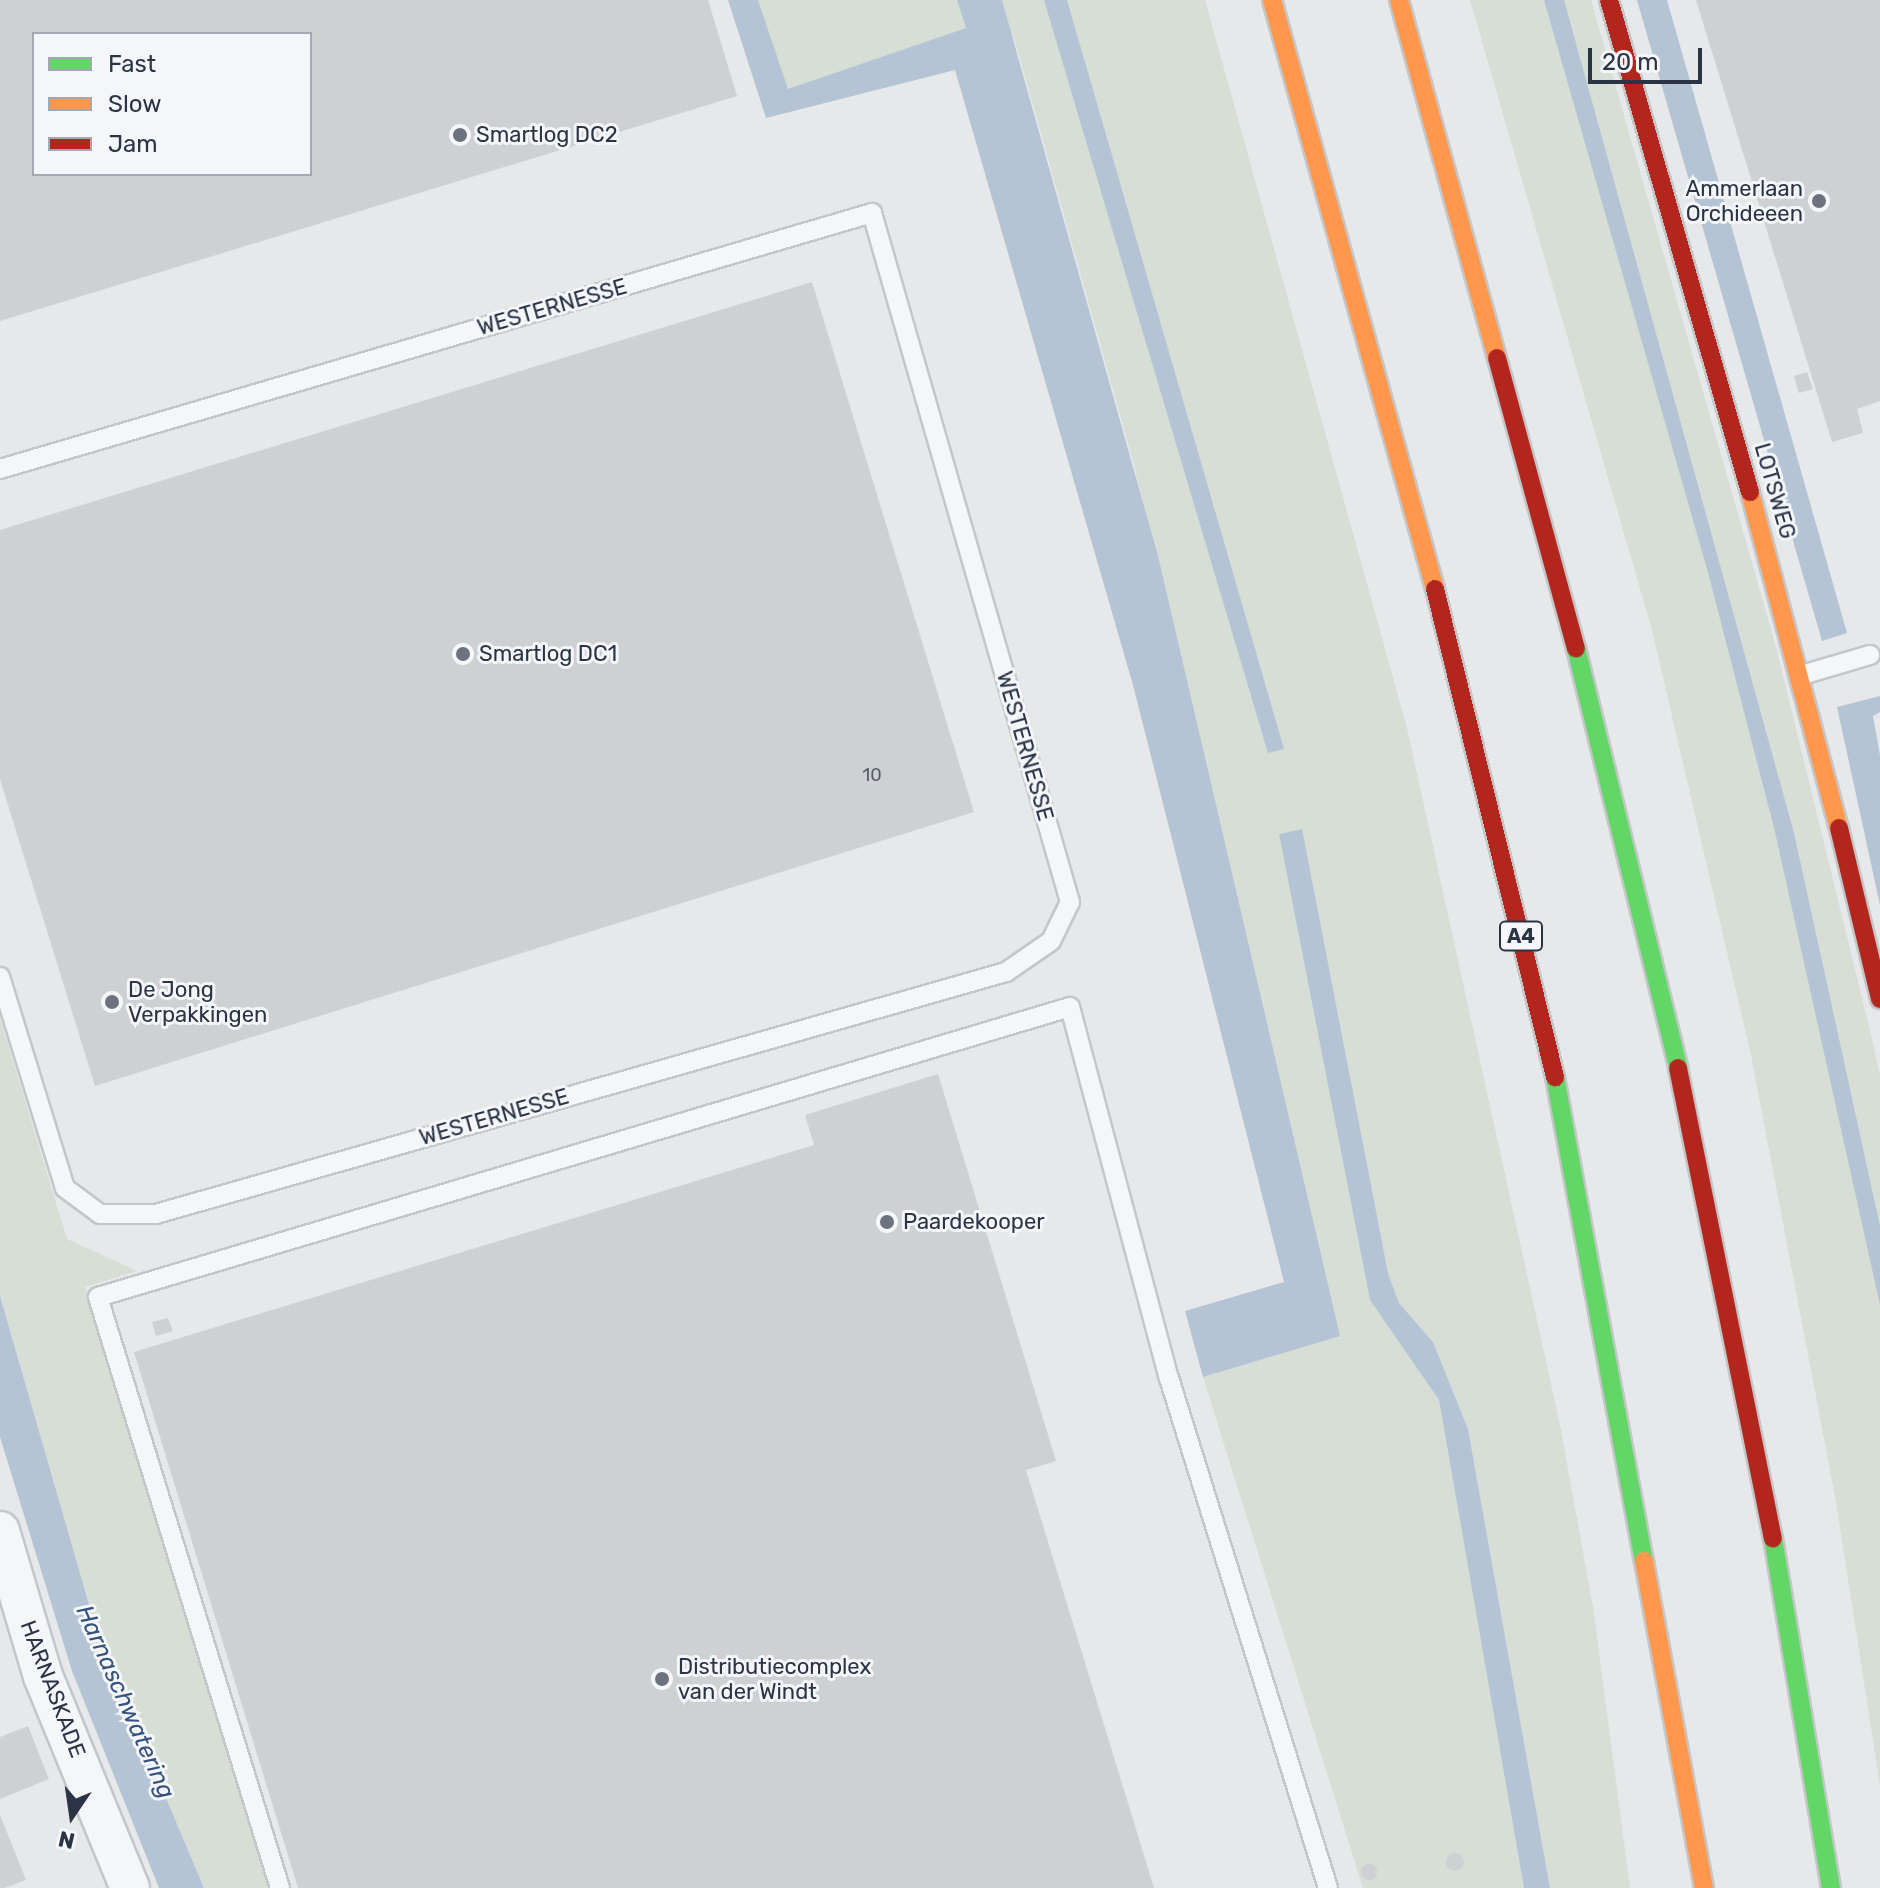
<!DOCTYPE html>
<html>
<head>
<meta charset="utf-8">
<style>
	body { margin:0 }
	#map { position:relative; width:1880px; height:1888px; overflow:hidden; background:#e6e8ea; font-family:Rubik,sans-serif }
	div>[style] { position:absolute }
	.green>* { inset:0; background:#d6ded6 }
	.water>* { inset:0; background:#b4c4d5 }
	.building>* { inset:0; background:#ced0d3 }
	.round { border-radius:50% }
	.roads { filter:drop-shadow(2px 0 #c4c6c8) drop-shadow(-2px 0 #c4c6c8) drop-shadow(0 2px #c4c6c8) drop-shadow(0 -2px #c4c6c8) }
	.lane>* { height:18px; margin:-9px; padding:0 9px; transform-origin:9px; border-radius:9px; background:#f5f6f7 }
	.street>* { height:38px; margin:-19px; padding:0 19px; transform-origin:19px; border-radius:19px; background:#f5f6f7 }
	.fast>* { height:18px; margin:-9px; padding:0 9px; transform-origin:9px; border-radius:9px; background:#63d668 }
	.slow>* { height:18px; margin:-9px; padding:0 9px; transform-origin:9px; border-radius:9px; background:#ff974d }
	.jam>* { height:18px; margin:-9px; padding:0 9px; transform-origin:9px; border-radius:9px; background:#b3261e }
	.dots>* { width:22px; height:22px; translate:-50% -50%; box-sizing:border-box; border:4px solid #f4f6f9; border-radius:50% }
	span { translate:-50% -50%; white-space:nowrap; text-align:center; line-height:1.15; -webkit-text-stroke:6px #f4f6f9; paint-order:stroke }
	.number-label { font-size:18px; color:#545c69 }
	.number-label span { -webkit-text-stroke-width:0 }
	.shield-label span { padding:2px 6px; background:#f4f6f9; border:2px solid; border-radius:6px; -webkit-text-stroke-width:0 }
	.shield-label { font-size:20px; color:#2b3445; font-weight:700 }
	.poi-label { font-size:22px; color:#2b3445 }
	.left { translate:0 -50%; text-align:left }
	.right { translate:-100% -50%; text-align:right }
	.street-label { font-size:22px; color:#2b3445 }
	.water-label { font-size:24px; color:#34527a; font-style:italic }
	.legend { position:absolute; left:32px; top:32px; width:280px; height:144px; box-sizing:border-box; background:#f4f6f9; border:2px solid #a4a8b1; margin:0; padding:10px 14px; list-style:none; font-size:24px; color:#2b3445 }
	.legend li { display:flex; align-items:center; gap:16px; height:40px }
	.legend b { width:40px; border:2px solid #a4a8b1 }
	.north { position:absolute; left:32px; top:1776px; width:80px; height:80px; -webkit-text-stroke:6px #f4f6f9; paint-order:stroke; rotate:193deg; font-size:22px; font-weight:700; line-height:32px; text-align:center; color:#2b3445 }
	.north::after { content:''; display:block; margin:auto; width:28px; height:36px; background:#2b3445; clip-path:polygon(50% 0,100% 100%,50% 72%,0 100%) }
	.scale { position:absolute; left:1588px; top:48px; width:114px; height:36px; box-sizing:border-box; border:4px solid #2b3445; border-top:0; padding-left:10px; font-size:24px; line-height:28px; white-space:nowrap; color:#2b3445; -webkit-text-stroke:6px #f4f6f9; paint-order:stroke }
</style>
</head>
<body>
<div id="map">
	<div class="green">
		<i style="clip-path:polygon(758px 0,957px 0,966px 28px,787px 90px)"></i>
		<i style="clip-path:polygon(983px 0,1205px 0,1407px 728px,1560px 1425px,1593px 1607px,1630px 1888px,1550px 1888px,1468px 1429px,1433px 1342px,1399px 1303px,1388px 1273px,1301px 829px,1279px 834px,1370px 1300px,1439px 1400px,1524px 1888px,1363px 1888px,1203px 1377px,1339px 1335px,1133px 461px,1014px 38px)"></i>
		<i style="clip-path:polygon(1470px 0,1591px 0,1776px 647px,1873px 1043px,1880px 1076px,1880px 1785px,1835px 1496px,1751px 1055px,1652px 630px)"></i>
		<i style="clip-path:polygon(0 1018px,67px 1239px,137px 1271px,85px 1287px,269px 1888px,204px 1888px,99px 1639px,0 1296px)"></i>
	</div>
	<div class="water">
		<i style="clip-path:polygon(728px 0,758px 0,788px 89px,966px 28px,957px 0,1002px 0,1158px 556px,1340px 1336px,1203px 1377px,1185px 1311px,1284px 1282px,1133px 685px,955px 70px,766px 118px)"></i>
		<i style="clip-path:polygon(1044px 0,1067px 0,1284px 749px,1268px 753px)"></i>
		<i style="clip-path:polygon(1544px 0,1564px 0,1794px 833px,1880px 1226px,1880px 1305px,1775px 832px,1709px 576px)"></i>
		<i style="clip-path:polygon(1637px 0,1667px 0,1847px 633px,1822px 641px)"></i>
		<i style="clip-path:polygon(1880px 696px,1880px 712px,1873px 716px,1880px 755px,1880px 905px,1837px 707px)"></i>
		<i style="clip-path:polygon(1302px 829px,1388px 1273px,1399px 1303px,1433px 1342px,1468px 1429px,1550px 1888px,1524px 1888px,1439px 1400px,1370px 1300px,1279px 834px)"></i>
		<i style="clip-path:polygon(0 1296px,99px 1639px,204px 1888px,159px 1888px,72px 1671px,0 1437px)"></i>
	</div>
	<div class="building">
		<i style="clip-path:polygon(evenodd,0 0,708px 0,737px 96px,0 321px,0 0,34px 34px,310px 34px,310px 174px,34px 174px,34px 34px)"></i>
		<i style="clip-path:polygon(1696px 0,1880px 0,1880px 401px,1857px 409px,1863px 433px,1832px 442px)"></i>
		<i style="clip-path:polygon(812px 282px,974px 812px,95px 1086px,0 779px,0 530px)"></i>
		<i style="clip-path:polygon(1807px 372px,1813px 389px,1799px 393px,1794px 376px)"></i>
		<i style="clip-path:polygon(938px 1074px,1056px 1461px,1026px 1470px,1154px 1888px,298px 1888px,134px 1352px,814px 1145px,805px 1115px)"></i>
		<i style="clip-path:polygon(168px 1318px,173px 1331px,156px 1336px,152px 1322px)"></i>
		<i style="clip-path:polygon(28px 1726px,49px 1779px,0 1799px,0 1737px)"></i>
		<i style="clip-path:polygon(0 1815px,26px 1880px,5px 1888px,0 1888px)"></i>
		<i class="round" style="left:1446px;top:1853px;width:18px;height:18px"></i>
		<i class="round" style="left:1361px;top:1864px;width:16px;height:16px"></i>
	</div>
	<div class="roads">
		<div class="lane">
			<i style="left:0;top:469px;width:909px;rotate:-16.36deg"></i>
			<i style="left:872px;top:213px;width:717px;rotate:73.97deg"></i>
			<i style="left:1070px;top:902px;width:43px;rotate:116deg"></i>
			<i style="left:1051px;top:941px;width:55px;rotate:145.4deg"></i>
			<i style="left:1006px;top:972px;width:884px;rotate:164.11deg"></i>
			<i style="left:156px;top:1214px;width:56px;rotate:180deg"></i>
			<i style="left:100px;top:1214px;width:44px;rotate:-143.4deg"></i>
			<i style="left:65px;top:1188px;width:221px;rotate:-107.1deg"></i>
			<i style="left:1802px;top:675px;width:71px;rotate:-16.4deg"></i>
			<i style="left:280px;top:1888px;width:618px;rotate:-107.12deg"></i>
			<i style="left:98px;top:1297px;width:1014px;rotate:-16.61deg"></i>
			<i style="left:1070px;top:1007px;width:384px;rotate:75.1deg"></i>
			<i style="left:1169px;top:1378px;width:534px;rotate:72.68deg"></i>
		</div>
		<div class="street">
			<i style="left:0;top:1531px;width:151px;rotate:73.5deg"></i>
			<i style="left:43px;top:1676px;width:229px;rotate:67.7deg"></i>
		</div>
		<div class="fast">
			<i style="left:1576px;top:648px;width:432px;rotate:76.3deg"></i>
			<i style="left:1555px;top:1077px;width:492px;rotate:79.6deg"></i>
			<i style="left:1773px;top:1538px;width:355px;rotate:80.6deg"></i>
		</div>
		<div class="slow">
			<i style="left:1272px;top:0;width:611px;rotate:74.53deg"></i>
			<i style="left:1399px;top:0;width:371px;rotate:74.7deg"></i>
			<i style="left:1750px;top:492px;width:348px;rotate:75.2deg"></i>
			<i style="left:1644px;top:1561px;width:332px;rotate:79.6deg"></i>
		</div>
		<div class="jam">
			<i style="left:1609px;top:0;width:512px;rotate:74.01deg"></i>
			<i style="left:1497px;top:358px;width:301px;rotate:74.8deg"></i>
			<i style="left:1435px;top:589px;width:503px;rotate:76.18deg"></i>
			<i style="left:1839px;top:828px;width:176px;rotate:76.5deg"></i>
			<i style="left:1678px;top:1068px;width:480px;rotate:78.6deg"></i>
		</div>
	</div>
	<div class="dots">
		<i style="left:460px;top:135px;background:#6c737f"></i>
		<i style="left:1819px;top:201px;background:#6c737f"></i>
		<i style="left:463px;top:654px;background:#6c737f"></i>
		<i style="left:112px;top:1002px;background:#6c737f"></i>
		<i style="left:887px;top:1222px;background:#6c737f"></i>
		<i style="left:662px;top:1679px;background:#6c737f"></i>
	</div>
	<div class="number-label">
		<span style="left:872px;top:775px">10</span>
	</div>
	<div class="shield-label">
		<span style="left:1521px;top:936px">A4</span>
	</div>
	<div class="poi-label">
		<span class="left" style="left:476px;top:135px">Smartlog DC2</span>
		<span class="right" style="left:1803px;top:201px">Ammerlaan<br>Orchideeen</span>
		<span class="left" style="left:479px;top:654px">Smartlog DC1</span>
		<span class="left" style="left:128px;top:1002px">De Jong<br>Verpakkingen</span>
		<span class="left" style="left:903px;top:1222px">Paardekooper</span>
		<span class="left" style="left:678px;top:1679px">Distributiecomplex<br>van der Windt</span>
	</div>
	<div class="street-label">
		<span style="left:552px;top:307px;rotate:-16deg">WESTERNESSE</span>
		<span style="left:1775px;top:491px;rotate:74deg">LOTSWEG</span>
		<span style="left:1025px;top:746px;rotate:74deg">WESTERNESSE</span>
		<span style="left:494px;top:1117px;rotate:-16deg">WESTERNESSE</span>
		<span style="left:53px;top:1689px;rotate:69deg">HARNASKADE</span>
	</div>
	<div class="water-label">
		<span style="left:125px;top:1702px;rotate:66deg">Harnaschwatering</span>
	</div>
	<ul class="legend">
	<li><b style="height:10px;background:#63d668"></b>Fast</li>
	<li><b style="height:10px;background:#ff974d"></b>Slow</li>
	<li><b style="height:10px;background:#b3261e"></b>Jam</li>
	</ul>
	<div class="north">N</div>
	<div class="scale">20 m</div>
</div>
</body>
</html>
